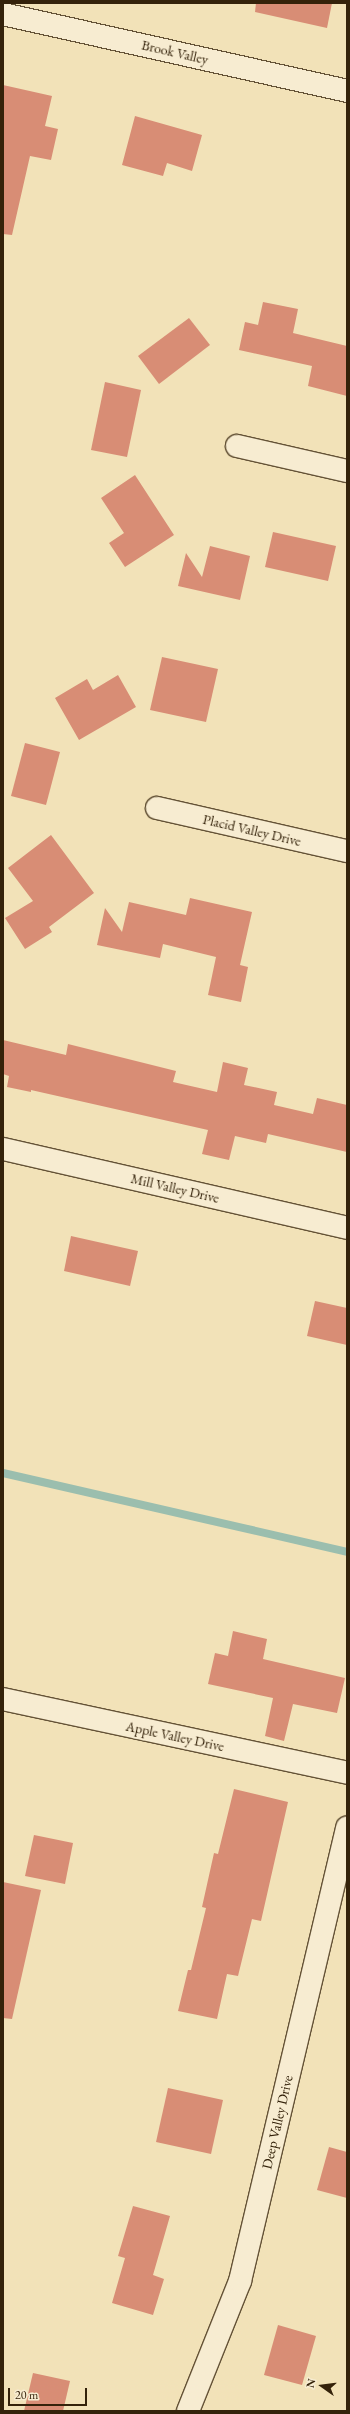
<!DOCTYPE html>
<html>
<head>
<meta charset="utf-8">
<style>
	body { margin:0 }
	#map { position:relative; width:350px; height:2414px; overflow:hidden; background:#f2e2b8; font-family:"EB Garamond",serif }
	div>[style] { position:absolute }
	.stream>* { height:8px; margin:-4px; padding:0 4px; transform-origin:4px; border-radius:4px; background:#9bbeae }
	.building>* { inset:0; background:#d88d75 }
	.roads { filter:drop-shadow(1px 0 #645236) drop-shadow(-1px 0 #645236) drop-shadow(0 1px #645236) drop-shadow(0 -1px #645236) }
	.minor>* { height:22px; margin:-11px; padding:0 11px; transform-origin:11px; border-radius:11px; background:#f7ecd1 }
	span { translate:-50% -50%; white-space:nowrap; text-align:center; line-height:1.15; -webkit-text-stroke:3px #f7ecd1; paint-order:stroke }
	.street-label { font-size:14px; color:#34220a }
	.frame { position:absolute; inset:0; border:4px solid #34220a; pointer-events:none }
	.north { position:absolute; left:302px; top:2366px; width:40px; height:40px; -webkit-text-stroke:3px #f7ecd1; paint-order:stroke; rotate:284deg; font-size:11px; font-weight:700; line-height:16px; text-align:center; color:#34220a }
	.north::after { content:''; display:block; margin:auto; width:14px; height:18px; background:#34220a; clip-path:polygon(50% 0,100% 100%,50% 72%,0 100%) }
	.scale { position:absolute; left:8px; top:2388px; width:79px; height:18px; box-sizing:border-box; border:2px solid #34220a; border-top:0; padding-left:5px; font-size:12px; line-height:14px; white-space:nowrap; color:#34220a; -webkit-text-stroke:3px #f7ecd1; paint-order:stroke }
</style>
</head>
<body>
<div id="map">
	<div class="stream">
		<i style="left:3px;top:1473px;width:353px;rotate:12.9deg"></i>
	</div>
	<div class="building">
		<i style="clip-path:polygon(256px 3px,332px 3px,327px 28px,255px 12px)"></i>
		<i style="clip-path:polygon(3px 85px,52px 96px,45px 126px,58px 129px,51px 160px,30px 156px,12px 235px,3px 234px)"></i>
		<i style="clip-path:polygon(135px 116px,202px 135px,192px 171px,167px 163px,163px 176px,122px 165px)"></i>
		<i style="clip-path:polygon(263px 302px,298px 309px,293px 333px,347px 346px,347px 396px,308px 386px,312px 366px,239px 350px,245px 322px,258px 325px)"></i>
		<i style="clip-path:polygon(189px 318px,210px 345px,159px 384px,138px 356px)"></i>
		<i style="clip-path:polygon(105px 382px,141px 390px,127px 457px,91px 450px)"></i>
		<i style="clip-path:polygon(135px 475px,174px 535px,125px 567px,109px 543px,124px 533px,101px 498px)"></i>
		<i style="clip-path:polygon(273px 532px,336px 546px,328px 581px,265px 567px)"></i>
		<i style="clip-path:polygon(210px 546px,250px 556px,240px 600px,178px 586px,186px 553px,202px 577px)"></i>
		<i style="clip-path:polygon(162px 657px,218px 669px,206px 722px,150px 710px)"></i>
		<i style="clip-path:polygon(118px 675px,136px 707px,79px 740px,55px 698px,87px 679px,93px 690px)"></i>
		<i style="clip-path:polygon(25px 743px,60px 752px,46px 805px,11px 796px)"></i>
		<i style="clip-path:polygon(51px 835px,94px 893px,49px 927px,52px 932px,25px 949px,5px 918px,33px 901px,8px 868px)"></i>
		<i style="clip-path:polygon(190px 898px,252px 912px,240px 965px,248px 967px,241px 1002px,208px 995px,216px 957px,163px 944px,160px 958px,97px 945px,105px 908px,122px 932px,129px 902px,186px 915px)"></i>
		<i style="clip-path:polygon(3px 1040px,66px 1055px,68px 1044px,176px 1071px,173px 1082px,217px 1092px,223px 1062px,248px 1068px,244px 1085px,277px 1092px,274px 1105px,313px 1114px,317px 1098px,347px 1105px,347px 1152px,268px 1134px,266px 1143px,235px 1136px,229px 1160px,202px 1154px,208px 1130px,31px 1090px,31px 1092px,7px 1087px,9px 1076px,3px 1074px)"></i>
		<i style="clip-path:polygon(71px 1236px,138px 1251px,130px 1286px,64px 1271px)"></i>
		<i style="clip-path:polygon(315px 1301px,347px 1308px,347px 1345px,307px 1336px)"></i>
		<i style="clip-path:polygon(233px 1631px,267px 1639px,263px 1659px,345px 1678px,337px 1713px,293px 1704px,284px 1741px,265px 1736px,273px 1698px,208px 1684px,215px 1653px,228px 1656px)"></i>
		<i style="clip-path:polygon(234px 1789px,288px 1802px,261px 1921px,252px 1919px,238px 1976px,227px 1974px,217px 2019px,178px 2011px,188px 1970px,191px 1970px,206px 1908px,202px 1907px,214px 1853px,218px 1854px)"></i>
		<i style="clip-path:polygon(34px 1835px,73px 1843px,65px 1884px,25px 1876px)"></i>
		<i style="clip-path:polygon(3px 1882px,41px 1890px,12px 2019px,3px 2018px)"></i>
		<i style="clip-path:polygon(168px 2088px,223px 2100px,211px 2154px,156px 2142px)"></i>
		<i style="clip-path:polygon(329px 2147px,347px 2152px,347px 2198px,317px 2190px)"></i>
		<i style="clip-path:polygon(133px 2206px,170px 2216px,153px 2275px,164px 2279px,153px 2315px,112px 2303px,125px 2258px,118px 2256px)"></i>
		<i style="clip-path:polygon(278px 2325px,316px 2336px,302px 2385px,264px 2375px)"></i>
		<i style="clip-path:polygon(33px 2373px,70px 2381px,63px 2411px,24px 2411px)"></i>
	</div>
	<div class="roads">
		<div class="minor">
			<i style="left:3px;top:14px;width:353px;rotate:12.6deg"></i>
			<i style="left:237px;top:446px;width:113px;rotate:12.8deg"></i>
			<i style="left:157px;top:808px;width:195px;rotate:12.8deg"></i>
			<i style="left:3px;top:1149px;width:353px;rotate:12.9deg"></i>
			<i style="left:3px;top:1699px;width:352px;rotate:12.1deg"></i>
			<i style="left:188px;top:2411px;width:140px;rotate:-68.2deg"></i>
			<i style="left:240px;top:2281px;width:466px;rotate:-76.7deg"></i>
		</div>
	</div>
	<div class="street-label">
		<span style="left:175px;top:52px;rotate:13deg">Brook Valley</span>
		<span style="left:252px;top:830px;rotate:13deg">Placid Valley Drive</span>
		<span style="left:175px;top:1188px;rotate:13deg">Mill Valley Drive</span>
		<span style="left:175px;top:1736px;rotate:12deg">Apple Valley Drive</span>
		<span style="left:277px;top:2122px;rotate:-77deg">Deep Valley Drive</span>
	</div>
	<div class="frame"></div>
	<div class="north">N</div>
	<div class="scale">20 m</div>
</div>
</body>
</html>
